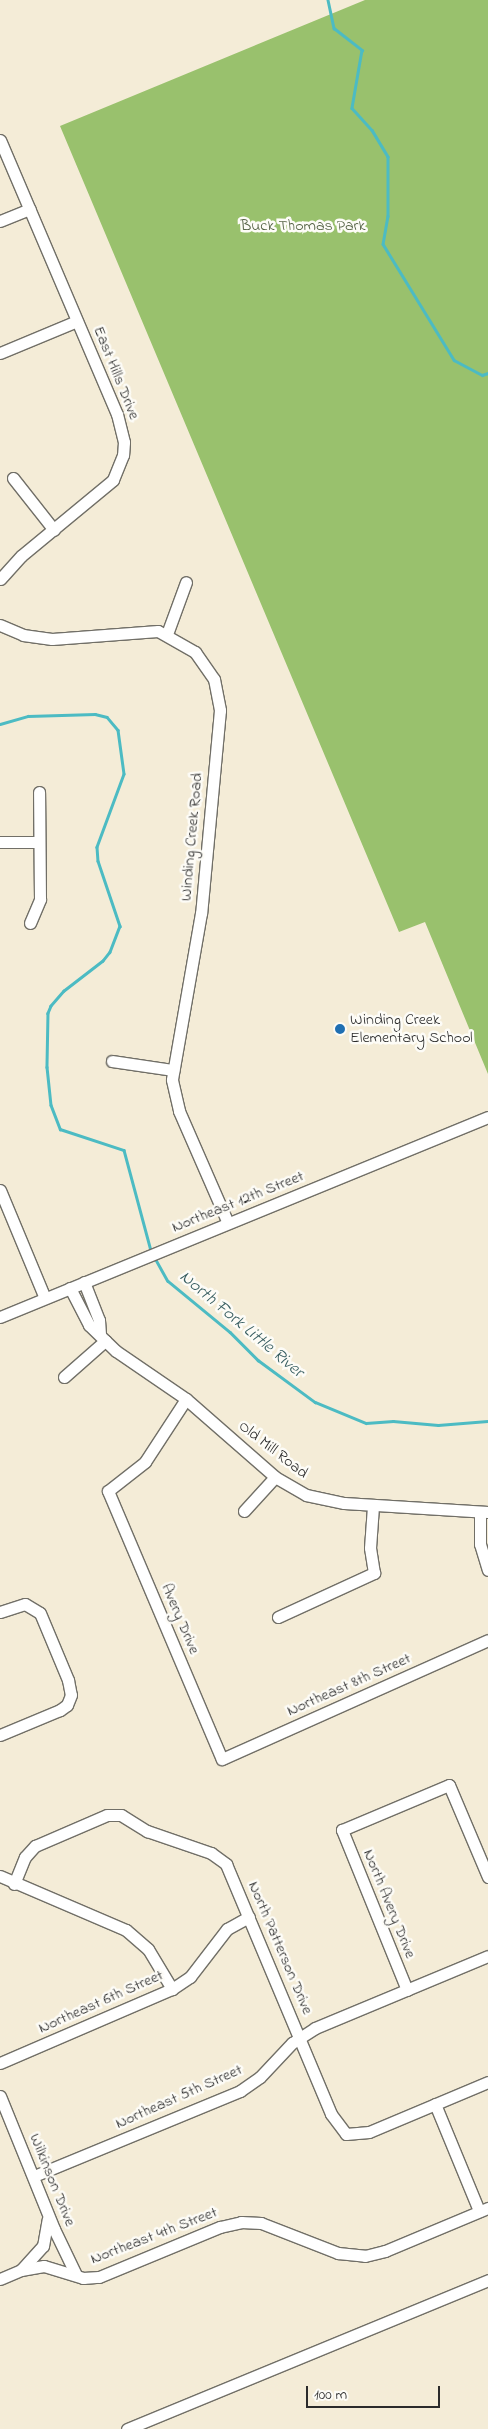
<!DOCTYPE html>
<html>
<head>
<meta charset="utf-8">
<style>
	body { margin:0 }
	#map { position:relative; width:488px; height:2429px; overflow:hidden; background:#f4ecd7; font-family:"Indie Flower",sans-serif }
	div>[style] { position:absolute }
	.green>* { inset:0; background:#99c16d }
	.stream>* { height:2.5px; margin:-1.25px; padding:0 1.25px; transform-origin:1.25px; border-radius:1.25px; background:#4cbbc3 }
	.roads { filter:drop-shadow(1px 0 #716f67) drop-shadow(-1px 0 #716f67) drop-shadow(0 1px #716f67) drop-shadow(0 -1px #716f67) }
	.minor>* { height:11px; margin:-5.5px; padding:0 5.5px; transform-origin:5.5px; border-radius:5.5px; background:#fff }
	.dots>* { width:14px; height:14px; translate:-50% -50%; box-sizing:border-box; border:2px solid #fdfcf7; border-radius:50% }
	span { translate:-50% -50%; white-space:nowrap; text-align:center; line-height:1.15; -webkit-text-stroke:5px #fdfcf7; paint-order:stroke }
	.park-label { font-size:16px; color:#526042 }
	.street-label { font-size:16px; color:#2b2b2b }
	.poi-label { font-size:16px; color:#2b2b2b }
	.left { translate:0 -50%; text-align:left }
	.water-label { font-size:18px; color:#375d60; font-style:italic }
	.scale { position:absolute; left:306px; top:2386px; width:134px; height:22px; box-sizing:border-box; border:2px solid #2b2b2b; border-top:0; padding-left:6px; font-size:15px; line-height:18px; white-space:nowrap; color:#2b2b2b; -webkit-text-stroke:4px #fdfcf7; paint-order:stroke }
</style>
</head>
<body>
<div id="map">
	<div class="green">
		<i style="clip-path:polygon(365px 0,488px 0,488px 1074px,425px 922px,399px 932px,60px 126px)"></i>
	</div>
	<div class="stream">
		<i style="left:328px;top:0;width:29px;rotate:78deg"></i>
		<i style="left:334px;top:28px;width:36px;rotate:38deg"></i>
		<i style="left:362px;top:50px;width:59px;rotate:99.8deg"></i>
		<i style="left:352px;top:108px;width:30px;rotate:48deg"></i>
		<i style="left:372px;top:130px;width:31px;rotate:59deg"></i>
		<i style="left:388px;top:157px;width:59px;rotate:90deg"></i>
		<i style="left:388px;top:216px;width:28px;rotate:100deg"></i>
		<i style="left:383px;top:244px;width:136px;rotate:58.5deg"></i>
		<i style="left:454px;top:360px;width:32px;rotate:28deg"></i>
		<i style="left:482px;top:375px;width:6px;rotate:-18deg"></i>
		<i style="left:0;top:724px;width:29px;rotate:-16deg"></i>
		<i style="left:28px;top:716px;width:67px;rotate:-1.7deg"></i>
		<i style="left:95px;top:714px;width:12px;rotate:14deg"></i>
		<i style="left:107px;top:717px;width:17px;rotate:50deg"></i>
		<i style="left:118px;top:730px;width:44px;rotate:82.2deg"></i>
		<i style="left:124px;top:774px;width:78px;rotate:110.3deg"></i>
		<i style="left:97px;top:847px;width:14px;rotate:86deg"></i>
		<i style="left:98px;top:861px;width:69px;rotate:71.3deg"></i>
		<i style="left:120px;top:926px;width:28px;rotate:111deg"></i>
		<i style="left:110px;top:952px;width:11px;rotate:128deg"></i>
		<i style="left:103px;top:961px;width:49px;rotate:142.4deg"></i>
		<i style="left:64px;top:991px;width:20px;rotate:131deg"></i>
		<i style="left:51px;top:1006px;width:8px;rotate:113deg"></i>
		<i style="left:48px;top:1013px;width:54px;rotate:91.1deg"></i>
		<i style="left:47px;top:1067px;width:38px;rotate:84deg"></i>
		<i style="left:51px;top:1105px;width:26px;rotate:69deg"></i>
		<i style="left:60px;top:1129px;width:67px;rotate:18.2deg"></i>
		<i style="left:124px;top:1150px;width:105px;rotate:75deg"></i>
		<i style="left:155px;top:1258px;width:26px;rotate:61deg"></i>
		<i style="left:168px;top:1281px;width:80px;rotate:39.4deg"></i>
		<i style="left:230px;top:1332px;width:40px;rotate:45deg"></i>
		<i style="left:258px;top:1360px;width:71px;rotate:36.4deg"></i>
		<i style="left:315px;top:1402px;width:55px;rotate:22.4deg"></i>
		<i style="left:366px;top:1423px;width:27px;rotate:-4deg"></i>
		<i style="left:393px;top:1421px;width:45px;rotate:5.1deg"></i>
		<i style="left:438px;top:1425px;width:50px;rotate:-4.6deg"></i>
	</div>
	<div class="roads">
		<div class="minor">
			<i style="left:0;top:140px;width:298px;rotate:66.9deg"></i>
			<i style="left:117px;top:414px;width:29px;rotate:76deg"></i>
			<i style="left:124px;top:442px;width:13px;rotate:94deg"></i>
			<i style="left:123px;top:455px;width:27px;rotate:112deg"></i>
			<i style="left:113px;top:480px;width:119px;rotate:140.4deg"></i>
			<i style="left:21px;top:556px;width:31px;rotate:132deg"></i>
			<i style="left:0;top:221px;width:32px;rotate:-22deg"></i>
			<i style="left:0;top:353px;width:83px;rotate:-22.6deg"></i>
			<i style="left:13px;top:478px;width:66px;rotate:51.7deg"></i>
			<i style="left:0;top:625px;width:25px;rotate:23deg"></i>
			<i style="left:23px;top:635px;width:29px;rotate:8deg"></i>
			<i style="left:52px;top:639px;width:106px;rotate:-4.3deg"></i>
			<i style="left:158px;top:631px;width:43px;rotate:29.6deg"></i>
			<i style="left:195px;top:652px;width:33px;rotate:55deg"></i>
			<i style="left:214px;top:679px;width:32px;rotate:79deg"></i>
			<i style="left:220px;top:710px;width:204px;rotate:95.3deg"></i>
			<i style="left:201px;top:913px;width:169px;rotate:99.9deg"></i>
			<i style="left:172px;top:1080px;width:32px;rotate:77deg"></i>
			<i style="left:179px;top:1111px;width:122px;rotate:66.4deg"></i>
			<i style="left:167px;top:634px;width:55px;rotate:-69.9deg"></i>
			<i style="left:0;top:842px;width:38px"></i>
			<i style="left:30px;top:923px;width:26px;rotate:-67deg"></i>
			<i style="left:40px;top:899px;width:107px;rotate:-90.5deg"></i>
			<i style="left:112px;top:1061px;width:62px;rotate:8.4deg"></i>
			<i style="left:0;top:1190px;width:117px;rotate:67.4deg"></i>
			<i style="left:84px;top:1282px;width:41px;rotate:68.5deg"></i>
			<i style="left:99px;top:1320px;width:15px;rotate:86deg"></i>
			<i style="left:70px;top:1288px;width:42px;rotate:62.8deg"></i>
			<i style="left:89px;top:1325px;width:37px;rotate:44deg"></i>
			<i style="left:116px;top:1351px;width:85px;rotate:34.4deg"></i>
			<i style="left:186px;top:1399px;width:118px;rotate:41.2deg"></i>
			<i style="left:275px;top:1477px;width:36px;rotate:30deg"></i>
			<i style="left:306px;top:1495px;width:39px;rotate:12deg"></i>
			<i style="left:344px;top:1503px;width:144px;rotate:3.6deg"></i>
			<i style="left:0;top:1317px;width:527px;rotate:-22.29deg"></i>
			<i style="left:64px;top:1377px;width:55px;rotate:-41.3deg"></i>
			<i style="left:186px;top:1399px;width:75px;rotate:123.1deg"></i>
			<i style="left:145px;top:1462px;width:47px;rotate:141.9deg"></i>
			<i style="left:108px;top:1491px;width:291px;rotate:67deg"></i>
			<i style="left:222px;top:1759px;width:291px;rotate:-24.1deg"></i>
			<i style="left:244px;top:1511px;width:46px;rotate:-47.6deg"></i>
			<i style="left:480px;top:1513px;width:31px;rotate:90deg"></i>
			<i style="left:480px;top:1544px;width:27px;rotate:73deg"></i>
			<i style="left:0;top:1612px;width:26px;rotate:-18deg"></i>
			<i style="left:25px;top:1604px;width:17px;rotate:31deg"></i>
			<i style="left:40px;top:1613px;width:73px;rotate:67.3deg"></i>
			<i style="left:68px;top:1680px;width:15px;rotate:79deg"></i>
			<i style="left:71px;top:1695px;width:11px;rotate:112deg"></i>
			<i style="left:67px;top:1705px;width:9px;rotate:144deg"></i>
			<i style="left:60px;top:1710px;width:65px;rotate:157.4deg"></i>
			<i style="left:278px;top:1617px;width:106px;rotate:-24.6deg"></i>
			<i style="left:374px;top:1573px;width:25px;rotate:-99deg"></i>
			<i style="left:370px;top:1548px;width:42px;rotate:-85.9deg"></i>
			<i style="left:0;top:1876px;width:137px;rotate:23.2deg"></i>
			<i style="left:126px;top:1930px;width:29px;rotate:41deg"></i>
			<i style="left:148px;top:1949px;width:47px;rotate:59deg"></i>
			<i style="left:14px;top:1884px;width:29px;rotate:-68deg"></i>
			<i style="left:25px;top:1857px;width:15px;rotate:-48deg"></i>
			<i style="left:35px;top:1846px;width:78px;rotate:-23.3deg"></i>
			<i style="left:107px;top:1815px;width:14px"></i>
			<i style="left:121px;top:1815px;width:31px;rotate:32deg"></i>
			<i style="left:147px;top:1831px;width:68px;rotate:19deg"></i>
			<i style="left:211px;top:1853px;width:19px;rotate:36deg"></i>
			<i style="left:226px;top:1864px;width:271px;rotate:67.2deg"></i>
			<i style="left:331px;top:2114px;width:25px;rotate:53deg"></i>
			<i style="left:346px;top:2134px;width:23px;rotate:-5deg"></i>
			<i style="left:369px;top:2132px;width:129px;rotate:-22.8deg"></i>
			<i style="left:407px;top:1990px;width:173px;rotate:-112.1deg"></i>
			<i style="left:342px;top:1830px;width:116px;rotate:-22.8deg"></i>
			<i style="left:449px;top:1785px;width:100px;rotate:67deg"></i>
			<i style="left:0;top:2063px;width:187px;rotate:-23.3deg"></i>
			<i style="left:172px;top:1989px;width:22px;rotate:-34deg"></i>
			<i style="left:190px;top:1977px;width:61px;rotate:-52.4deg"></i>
			<i style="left:227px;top:1929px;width:25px;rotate:-29deg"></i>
			<i style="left:0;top:2096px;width:144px;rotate:67.9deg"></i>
			<i style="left:54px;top:2229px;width:51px;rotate:64.4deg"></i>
			<i style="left:435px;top:2104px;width:116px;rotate:67.6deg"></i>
			<i style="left:34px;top:2176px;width:223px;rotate:-22.4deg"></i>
			<i style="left:240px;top:2091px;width:24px;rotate:-35deg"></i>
			<i style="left:260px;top:2077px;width:47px;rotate:-46.7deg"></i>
			<i style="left:292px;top:2043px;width:27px;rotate:-33deg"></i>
			<i style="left:315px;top:2028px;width:187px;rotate:-22.6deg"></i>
			<i style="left:22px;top:2269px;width:31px;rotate:-48deg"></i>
			<i style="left:43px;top:2246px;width:27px;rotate:-80deg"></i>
			<i style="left:0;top:2279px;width:23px;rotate:-23deg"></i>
			<i style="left:21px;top:2270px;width:23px;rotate:-10deg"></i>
			<i style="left:44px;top:2266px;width:41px;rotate:17.1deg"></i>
			<i style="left:83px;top:2278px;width:16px;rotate:-4deg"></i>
			<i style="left:99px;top:2277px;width:131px;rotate:-22.5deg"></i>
			<i style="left:220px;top:2227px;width:22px;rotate:-13deg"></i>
			<i style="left:241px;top:2222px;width:20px;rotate:3deg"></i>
			<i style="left:261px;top:2223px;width:83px;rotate:21.3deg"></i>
			<i style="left:338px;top:2253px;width:27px;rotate:6deg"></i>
			<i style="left:365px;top:2256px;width:21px;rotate:-14deg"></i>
			<i style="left:385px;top:2251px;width:112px;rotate:-22.7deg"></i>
			<i style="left:127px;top:2429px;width:391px;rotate:-22.4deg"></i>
		</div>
	</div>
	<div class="dots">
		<i style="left:340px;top:1029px;background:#1f6fb2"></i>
	</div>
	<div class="park-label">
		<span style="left:303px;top:226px">Buck Thomas Park</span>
	</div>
	<div class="street-label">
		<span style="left:116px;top:373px;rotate:68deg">East Hills Drive</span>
		<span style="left:192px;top:837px;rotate:-85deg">Winding Creek Road</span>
		<span style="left:238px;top:1202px;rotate:-22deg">Northeast 12th Street</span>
		<span style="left:273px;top:1450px;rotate:38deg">Old Mill Road</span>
		<span style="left:180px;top:1619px;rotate:67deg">Avery Drive</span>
		<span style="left:349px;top:1685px;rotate:-24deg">Northeast 8th Street</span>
		<span style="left:389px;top:1904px;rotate:68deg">North Avery Drive</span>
		<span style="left:280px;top:1948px;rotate:67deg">North Patterson Drive</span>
		<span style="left:101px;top:2002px;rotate:-24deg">Northeast 6th Street</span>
		<span style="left:179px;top:2097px;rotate:-24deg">Northeast 5th Street</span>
		<span style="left:52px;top:2180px;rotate:68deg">Wilkinson Drive</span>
		<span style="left:154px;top:2236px;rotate:-21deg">Northeast 4th Street</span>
	</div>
	<div class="poi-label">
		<span class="left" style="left:350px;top:1029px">Winding Creek<br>Elementary School</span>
	</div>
	<div class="water-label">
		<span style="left:241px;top:1325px;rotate:40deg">North Fork Little River</span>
	</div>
	<div class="scale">100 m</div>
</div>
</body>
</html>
